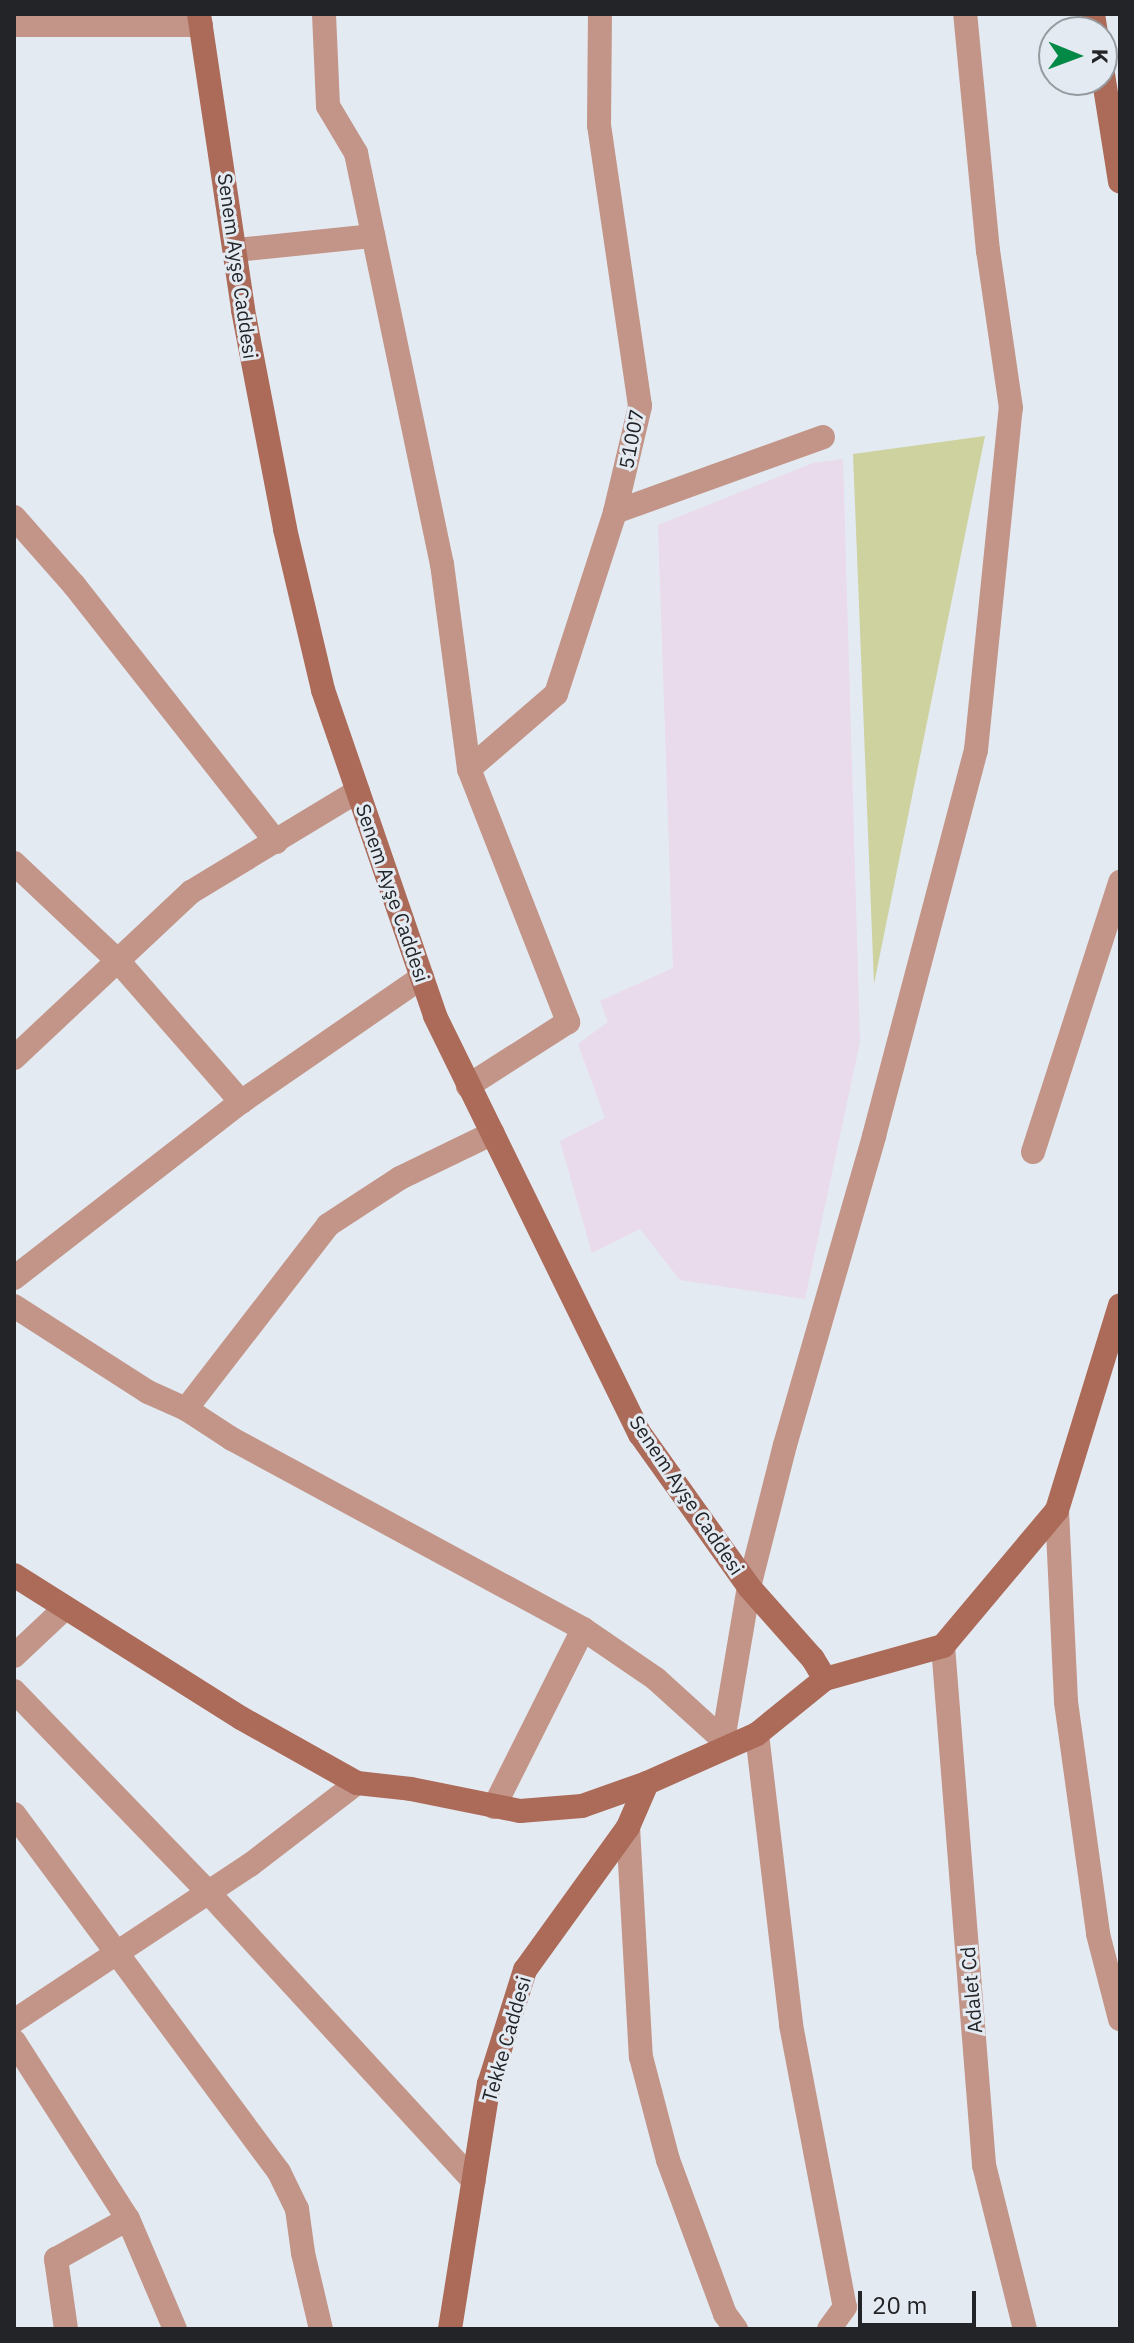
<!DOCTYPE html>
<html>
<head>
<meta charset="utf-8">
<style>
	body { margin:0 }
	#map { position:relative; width:1134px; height:2343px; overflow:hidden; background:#e4eaf1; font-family:"IBM Plex Sans",sans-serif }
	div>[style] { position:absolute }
	.education>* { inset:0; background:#e9daec }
	.green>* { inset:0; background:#cdd29f }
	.street>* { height:24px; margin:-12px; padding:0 12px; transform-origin:12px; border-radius:12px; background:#c29588 }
	.secondary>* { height:24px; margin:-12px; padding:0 12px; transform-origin:12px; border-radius:12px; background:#ac6a59 }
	span { translate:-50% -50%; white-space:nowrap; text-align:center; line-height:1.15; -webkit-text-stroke:6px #e4eaf1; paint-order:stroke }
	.street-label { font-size:20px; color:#222427 }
	.frame { position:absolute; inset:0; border:16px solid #222427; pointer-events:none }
	.north { position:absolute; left:1038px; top:16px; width:80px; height:80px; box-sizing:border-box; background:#e4eaf1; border:2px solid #969ba0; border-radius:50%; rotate:91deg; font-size:22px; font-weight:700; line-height:32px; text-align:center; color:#222427 }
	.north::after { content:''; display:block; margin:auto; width:28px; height:36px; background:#038946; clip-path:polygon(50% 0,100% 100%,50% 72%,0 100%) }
	.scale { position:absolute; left:858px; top:2291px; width:118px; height:36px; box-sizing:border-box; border:4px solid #222427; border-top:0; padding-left:10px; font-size:24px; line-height:28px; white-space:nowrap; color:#222427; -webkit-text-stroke:6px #e4eaf1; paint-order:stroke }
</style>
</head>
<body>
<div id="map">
	<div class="education">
		<i style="clip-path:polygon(843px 459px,860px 1042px,805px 1299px,680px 1280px,640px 1229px,592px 1253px,560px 1141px,605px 1118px,578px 1044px,608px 1022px,600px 1001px,673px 968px,658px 525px,813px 463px)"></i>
	</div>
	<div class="green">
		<i style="clip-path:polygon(985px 436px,874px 984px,853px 454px)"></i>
	</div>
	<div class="street">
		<i style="left:324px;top:14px;width:92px;rotate:87.5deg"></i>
		<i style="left:328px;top:106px;width:55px;rotate:59.2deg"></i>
		<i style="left:356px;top:153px;width:420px;rotate:78.2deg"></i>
		<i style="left:442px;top:564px;width:207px;rotate:82.5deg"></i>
		<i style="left:469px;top:769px;width:272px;rotate:68.6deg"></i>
		<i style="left:568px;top:1022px;width:119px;rotate:147.4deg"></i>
		<i style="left:14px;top:25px;width:187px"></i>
		<i style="left:237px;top:250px;width:137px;rotate:-5.9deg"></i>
		<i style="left:615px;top:512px;width:221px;rotate:-19.8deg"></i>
		<i style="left:14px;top:517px;width:91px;rotate:48.6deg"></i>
		<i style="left:74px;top:585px;width:327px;rotate:51.8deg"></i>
		<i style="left:469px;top:769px;width:115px;rotate:-40.8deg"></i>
		<i style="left:556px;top:694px;width:191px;rotate:-72deg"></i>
		<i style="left:615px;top:512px;width:109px;rotate:-76.7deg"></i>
		<i style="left:640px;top:406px;width:284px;rotate:-98.3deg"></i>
		<i style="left:599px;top:125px;width:111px;rotate:-89.5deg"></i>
		<i style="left:14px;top:863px;width:144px;rotate:43.3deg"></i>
		<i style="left:119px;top:962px;width:186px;rotate:48.9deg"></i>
		<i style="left:14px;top:1058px;width:243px;rotate:-43.2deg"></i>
		<i style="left:191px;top:892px;width:195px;rotate:-31.2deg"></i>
		<i style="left:1033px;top:1152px;width:284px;rotate:-72.1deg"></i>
		<i style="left:14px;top:1278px;width:287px;rotate:-37.8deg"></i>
		<i style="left:241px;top:1102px;width:220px;rotate:-34.6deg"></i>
		<i style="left:14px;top:1306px;width:159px;rotate:32.7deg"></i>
		<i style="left:148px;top:1392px;width:42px;rotate:24.1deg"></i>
		<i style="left:186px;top:1409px;width:55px;rotate:33.1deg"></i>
		<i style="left:232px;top:1439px;width:399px;rotate:28.4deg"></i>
		<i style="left:583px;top:1629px;width:88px;rotate:34.4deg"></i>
		<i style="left:656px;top:1679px;width:88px;rotate:42.2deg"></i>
		<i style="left:186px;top:1409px;width:232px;rotate:-52.3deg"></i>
		<i style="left:328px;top:1225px;width:86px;rotate:-33.1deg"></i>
		<i style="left:400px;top:1178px;width:103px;rotate:-25.8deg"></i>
		<i style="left:1057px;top:1510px;width:192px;rotate:87.3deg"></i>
		<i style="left:1066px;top:1702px;width:234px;rotate:82.1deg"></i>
		<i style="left:1098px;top:1934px;width:88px;rotate:75.5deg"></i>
		<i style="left:943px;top:1646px;width:521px;rotate:85.48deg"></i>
		<i style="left:984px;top:2165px;width:169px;rotate:76deg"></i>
		<i style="left:14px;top:1656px;width:69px;rotate:-43.2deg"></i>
		<i style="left:14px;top:1691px;width:278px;rotate:46deg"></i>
		<i style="left:207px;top:1891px;width:394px;rotate:47.4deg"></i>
		<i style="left:757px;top:1734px;width:293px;rotate:83.3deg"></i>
		<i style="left:791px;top:2025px;width:287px;rotate:79.2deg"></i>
		<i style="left:845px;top:2307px;width:27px;rotate:126deg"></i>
		<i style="left:722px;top:1746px;width:161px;rotate:-80.4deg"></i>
		<i style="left:749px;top:1587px;width:146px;rotate:-75.8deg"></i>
		<i style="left:785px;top:1445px;width:322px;rotate:-73.9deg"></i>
		<i style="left:874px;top:1136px;width:399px;rotate:-75.2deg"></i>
		<i style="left:976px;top:750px;width:344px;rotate:-84.2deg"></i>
		<i style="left:1011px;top:408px;width:159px;rotate:-98.3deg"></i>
		<i style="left:988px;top:251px;width:238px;rotate:-95.5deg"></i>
		<i style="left:494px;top:1807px;width:199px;rotate:-63.4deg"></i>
		<i style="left:14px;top:1814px;width:445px;rotate:53.5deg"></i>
		<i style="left:279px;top:2172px;width:41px;rotate:64.1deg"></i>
		<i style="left:297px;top:2209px;width:44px;rotate:82.2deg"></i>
		<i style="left:303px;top:2253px;width:78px;rotate:76.7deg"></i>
		<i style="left:628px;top:1827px;width:230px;rotate:86.8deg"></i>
		<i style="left:641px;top:2057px;width:106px;rotate:75.3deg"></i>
		<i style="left:668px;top:2160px;width:164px;rotate:69.7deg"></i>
		<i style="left:725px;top:2314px;width:19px;rotate:54deg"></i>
		<i style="left:14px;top:2021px;width:283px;rotate:-33.5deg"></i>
		<i style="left:250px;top:1865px;width:135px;rotate:-37.5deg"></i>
		<i style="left:14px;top:2041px;width:211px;rotate:57.4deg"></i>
		<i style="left:128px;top:2219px;width:120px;rotate:66.9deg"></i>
		<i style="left:66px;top:2329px;width:71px;rotate:-98.1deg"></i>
		<i style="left:56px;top:2259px;width:82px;rotate:-29.1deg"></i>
	</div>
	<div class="secondary">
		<i style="left:199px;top:14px;width:299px;rotate:81.5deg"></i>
		<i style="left:243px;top:310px;width:223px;rotate:79.1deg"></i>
		<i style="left:285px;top:529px;width:165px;rotate:76.7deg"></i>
		<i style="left:323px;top:690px;width:345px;rotate:71deg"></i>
		<i style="left:435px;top:1016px;width:466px;rotate:63.9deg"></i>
		<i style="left:640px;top:1434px;width:188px;rotate:54.5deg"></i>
		<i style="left:749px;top:1587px;width:96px;rotate:48.4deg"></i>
		<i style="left:813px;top:1659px;width:23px;rotate:59deg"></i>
		<i style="left:1093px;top:14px;width:18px;rotate:81deg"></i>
		<i style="left:1102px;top:68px;width:115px;rotate:81deg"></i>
		<i style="left:14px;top:1575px;width:268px;rotate:32.2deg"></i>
		<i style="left:241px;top:1718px;width:133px;rotate:29.3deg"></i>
		<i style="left:357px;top:1783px;width:54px;rotate:6.3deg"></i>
		<i style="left:411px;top:1789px;width:111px;rotate:11.4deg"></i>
		<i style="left:520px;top:1811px;width:62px;rotate:-4.6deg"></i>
		<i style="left:582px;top:1806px;width:69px;rotate:-19.5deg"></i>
		<i style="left:647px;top:1783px;width:120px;rotate:-24deg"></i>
		<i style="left:757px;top:1734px;width:87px;rotate:-39deg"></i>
		<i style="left:825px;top:1679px;width:123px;rotate:-15.6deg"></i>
		<i style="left:943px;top:1646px;width:177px;rotate:-50deg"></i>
		<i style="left:1057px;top:1510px;width:214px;rotate:-72.9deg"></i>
		<i style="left:450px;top:2329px;width:248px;rotate:-81deg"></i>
		<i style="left:489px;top:2084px;width:120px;rotate:-72.5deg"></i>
		<i style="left:525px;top:1970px;width:176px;rotate:-54.2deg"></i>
		<i style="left:628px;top:1827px;width:48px;rotate:-66.6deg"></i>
	</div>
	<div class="street-label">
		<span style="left:238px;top:266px;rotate:82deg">Senem Ayşe Caddesi</span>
		<span style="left:631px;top:439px;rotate:-79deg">51007</span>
		<span style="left:393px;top:893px;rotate:71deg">Senem Ayşe Caddesi</span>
		<span style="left:687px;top:1495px;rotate:56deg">Senem Ayşe Caddesi</span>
		<span style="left:971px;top:1990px;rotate:-95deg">Adalet Cd</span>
		<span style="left:506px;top:2039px;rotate:-74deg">Tekke Caddesi</span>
	</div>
	<div class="frame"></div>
	<div class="north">K</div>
	<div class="scale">20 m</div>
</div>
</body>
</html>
